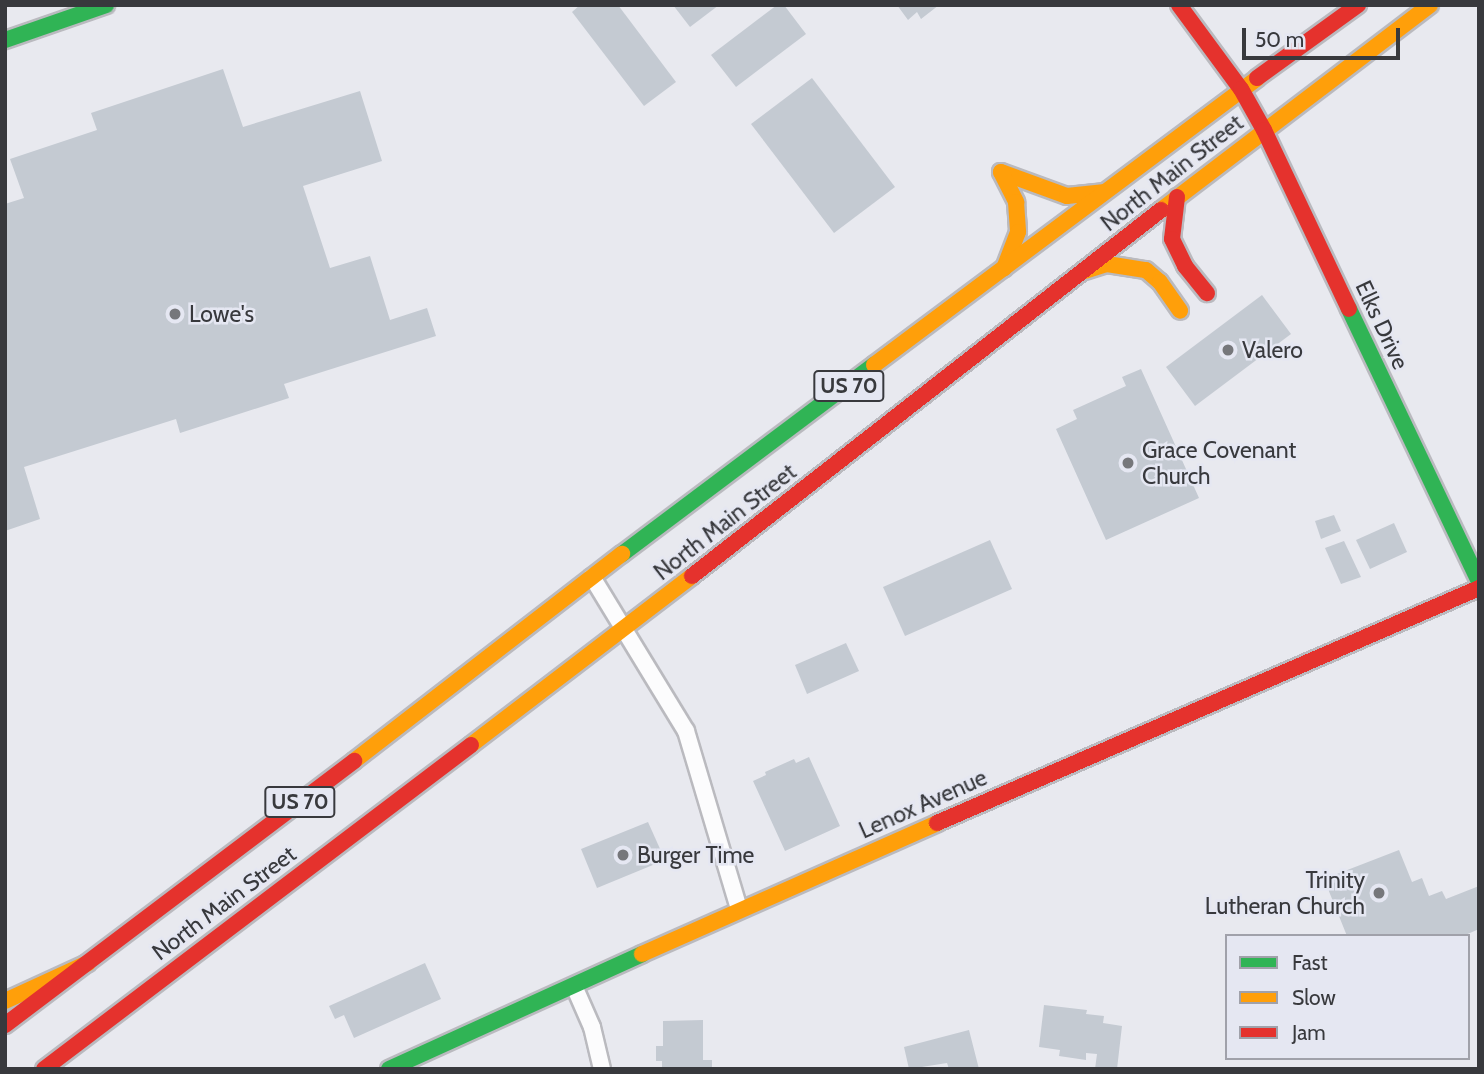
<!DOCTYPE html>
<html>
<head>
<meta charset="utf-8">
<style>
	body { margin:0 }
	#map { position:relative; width:1484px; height:1074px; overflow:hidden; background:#e8e9ef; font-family:Cabin,sans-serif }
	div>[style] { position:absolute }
	.building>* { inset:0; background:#c4cad2 }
	.roads { filter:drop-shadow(2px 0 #bababf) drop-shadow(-2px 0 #bababf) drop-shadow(0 2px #bababf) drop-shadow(0 -2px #bababf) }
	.street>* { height:16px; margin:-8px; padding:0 8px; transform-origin:8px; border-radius:8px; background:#fcfcfd }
	.fast>* { height:16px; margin:-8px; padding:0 8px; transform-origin:8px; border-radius:8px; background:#30b455 }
	.slow>* { height:16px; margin:-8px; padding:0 8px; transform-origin:8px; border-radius:8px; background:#ff9f0a }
	.jam>* { height:16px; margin:-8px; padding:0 8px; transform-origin:8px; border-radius:8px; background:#e5322d }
	.dots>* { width:19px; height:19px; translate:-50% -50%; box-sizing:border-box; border:4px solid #e5e7f2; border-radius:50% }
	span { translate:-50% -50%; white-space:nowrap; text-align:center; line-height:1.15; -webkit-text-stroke:5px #e5e7f2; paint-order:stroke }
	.shield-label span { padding:2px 5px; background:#e5e7f2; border:2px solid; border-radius:5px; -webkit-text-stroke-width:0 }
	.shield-label { font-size:21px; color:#38393d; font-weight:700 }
	.street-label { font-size:23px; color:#38393d }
	.poi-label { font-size:23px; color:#38393d }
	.left { translate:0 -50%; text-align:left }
	.right { translate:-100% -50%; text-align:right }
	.frame { position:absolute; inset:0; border:7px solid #38393d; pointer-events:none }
	.legend { position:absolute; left:1225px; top:934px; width:245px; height:126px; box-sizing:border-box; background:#e5e7f2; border:2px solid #a0a1aa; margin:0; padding:9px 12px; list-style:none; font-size:21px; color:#38393d }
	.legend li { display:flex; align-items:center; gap:14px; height:35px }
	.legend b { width:35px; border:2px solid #a0a1aa }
	.scale { position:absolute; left:1242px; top:28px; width:158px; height:32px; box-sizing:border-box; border:4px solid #38393d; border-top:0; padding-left:9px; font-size:21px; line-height:24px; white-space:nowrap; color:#38393d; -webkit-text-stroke:5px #e5e7f2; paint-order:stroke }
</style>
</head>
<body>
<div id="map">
	<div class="building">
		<i style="clip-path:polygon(580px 5px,618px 5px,676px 82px,644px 106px,572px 12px)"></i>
		<i style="clip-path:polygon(673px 5px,719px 5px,690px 27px)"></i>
		<i style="clip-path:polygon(777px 5px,784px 5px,806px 34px,736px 87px,711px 55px)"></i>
		<i style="clip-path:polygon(897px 5px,939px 5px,921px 19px,917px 12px,908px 20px)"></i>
		<i style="clip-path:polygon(223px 69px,243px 127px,360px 91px,382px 161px,303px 186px,330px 268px,370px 256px,390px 320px,427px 308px,436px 336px,284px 384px,289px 398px,180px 433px,176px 419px,24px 467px,40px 519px,5px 531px,5px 204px,24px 198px,10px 159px,97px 130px,91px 113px)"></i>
		<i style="clip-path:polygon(812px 78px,895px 187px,834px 233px,751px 124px)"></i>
		<i style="clip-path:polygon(1262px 295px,1291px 334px,1195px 406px,1166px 367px)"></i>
		<i style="clip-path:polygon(1141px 369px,1199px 498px,1106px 540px,1056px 429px,1077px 419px,1073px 410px,1126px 386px,1122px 377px)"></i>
		<i style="clip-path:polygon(1334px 515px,1341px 531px,1321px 539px,1315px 521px)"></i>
		<i style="clip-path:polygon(1394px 523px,1407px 552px,1370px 569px,1356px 540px)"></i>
		<i style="clip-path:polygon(990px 540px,1012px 589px,905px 636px,883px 587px)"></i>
		<i style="clip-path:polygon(1344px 541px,1361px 577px,1341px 584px,1325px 548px)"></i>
		<i style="clip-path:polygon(846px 643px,859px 671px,807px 694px,795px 665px)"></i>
		<i style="clip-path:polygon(809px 757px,840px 826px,785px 851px,753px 781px,766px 775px,765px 772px,794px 759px,796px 763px)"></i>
		<i style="clip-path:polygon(648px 822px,665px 860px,597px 888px,581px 849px)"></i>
		<i style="clip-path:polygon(1399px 850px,1412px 882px,1422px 878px,1429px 896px,1442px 891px,1446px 899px,1479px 886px,1479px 929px,1463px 936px,1347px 936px,1324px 879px)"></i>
		<i style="clip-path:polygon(425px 963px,441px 999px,354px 1038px,344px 1015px,335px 1019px,329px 1006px)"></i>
		<i style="clip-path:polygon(1044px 1005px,1087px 1010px,1086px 1014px,1104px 1016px,1103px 1023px,1122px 1026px,1117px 1069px,1095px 1069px,1097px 1054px,1086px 1053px,1086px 1060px,1059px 1056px,1060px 1050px,1039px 1047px)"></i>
		<i style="clip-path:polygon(703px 1020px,703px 1060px,712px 1060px,712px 1069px,662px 1069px,662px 1061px,656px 1061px,656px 1046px,663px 1046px,663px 1021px)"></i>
		<i style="clip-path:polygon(969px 1030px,979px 1069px,949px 1069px,947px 1063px,909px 1069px,904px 1047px)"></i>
	</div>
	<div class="roads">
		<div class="street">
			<i style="left:592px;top:577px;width:180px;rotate:58.6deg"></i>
			<i style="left:686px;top:731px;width:186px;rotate:73.4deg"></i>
			<i style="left:574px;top:986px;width:45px;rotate:66.3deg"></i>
			<i style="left:592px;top:1027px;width:43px;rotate:76.6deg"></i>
		</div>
		<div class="fast">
			<i style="left:5px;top:40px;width:107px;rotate:-19.1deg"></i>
			<i style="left:1349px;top:309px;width:302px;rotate:64.5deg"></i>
			<i style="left:622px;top:554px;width:315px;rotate:-36.9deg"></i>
			<i style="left:389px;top:1069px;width:278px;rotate:-24.4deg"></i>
		</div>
		<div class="slow">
			<i style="left:1001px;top:172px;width:70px;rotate:20deg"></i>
			<i style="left:1067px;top:196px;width:36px;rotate:-6deg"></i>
			<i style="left:1001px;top:172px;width:34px;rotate:63deg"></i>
			<i style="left:1016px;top:202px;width:30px;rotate:86deg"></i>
			<i style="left:1018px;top:232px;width:39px;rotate:111deg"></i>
			<i style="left:1161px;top:210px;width:338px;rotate:-37.3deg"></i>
			<i style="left:1085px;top:271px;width:23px;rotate:-18deg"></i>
			<i style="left:1107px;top:264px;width:39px;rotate:9deg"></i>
			<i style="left:1146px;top:270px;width:18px;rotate:41deg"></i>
			<i style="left:1160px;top:282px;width:35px;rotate:55deg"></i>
			<i style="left:874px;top:365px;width:479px;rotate:-36.8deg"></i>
			<i style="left:471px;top:745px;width:278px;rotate:-37.4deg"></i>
			<i style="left:354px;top:761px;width:339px;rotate:-37.7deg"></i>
			<i style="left:642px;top:954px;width:323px;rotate:-23.9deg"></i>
			<i style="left:5px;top:1001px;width:91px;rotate:-24.6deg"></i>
		</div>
		<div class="jam">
			<i style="left:1179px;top:5px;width:104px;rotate:53.6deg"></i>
			<i style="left:1241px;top:89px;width:47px;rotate:60.7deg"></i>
			<i style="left:1264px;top:130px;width:198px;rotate:64.6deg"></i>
			<i style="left:1257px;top:78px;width:125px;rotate:-35.9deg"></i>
			<i style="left:1177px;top:197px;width:42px;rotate:96.8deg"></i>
			<i style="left:1172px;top:239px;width:30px;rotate:64deg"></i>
			<i style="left:1185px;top:266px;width:35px;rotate:51deg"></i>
			<i style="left:692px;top:576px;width:595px;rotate:-37.97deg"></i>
			<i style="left:937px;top:823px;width:591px;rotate:-23.44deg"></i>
			<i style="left:5px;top:1025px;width:438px;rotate:-37.1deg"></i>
			<i style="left:44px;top:1069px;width:536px;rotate:-37.19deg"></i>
		</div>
	</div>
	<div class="dots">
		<i style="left:175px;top:314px;background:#76777b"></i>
		<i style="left:1228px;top:350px;background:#76777b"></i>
		<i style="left:1128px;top:463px;background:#76777b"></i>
		<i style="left:623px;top:855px;background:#76777b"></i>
		<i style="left:1379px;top:893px;background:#76777b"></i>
	</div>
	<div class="shield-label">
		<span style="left:849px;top:386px">US 70</span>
		<span style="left:300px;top:802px">US 70</span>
	</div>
	<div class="street-label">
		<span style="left:1172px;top:173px;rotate:-38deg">North Main Street</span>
		<span style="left:1382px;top:325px;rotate:65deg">Elks Drive</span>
		<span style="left:725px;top:522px;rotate:-38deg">North Main Street</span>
		<span style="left:923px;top:804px;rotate:-24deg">Lenox Avenue</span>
		<span style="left:224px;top:903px;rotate:-37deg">North Main Street</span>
	</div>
	<div class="poi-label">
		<span class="left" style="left:189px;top:314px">Lowe's</span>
		<span class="left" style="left:1242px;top:350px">Valero</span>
		<span class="left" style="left:1142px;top:463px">Grace Covenant<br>Church</span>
		<span class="left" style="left:637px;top:855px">Burger Time</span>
		<span class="right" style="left:1365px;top:893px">Trinity<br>Lutheran Church</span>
	</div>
	<div class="frame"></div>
	<ul class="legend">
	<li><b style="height:9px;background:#30b455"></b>Fast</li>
	<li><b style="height:9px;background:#ff9f0a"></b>Slow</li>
	<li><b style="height:9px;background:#e5322d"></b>Jam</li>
	</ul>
	<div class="scale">50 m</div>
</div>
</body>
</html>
